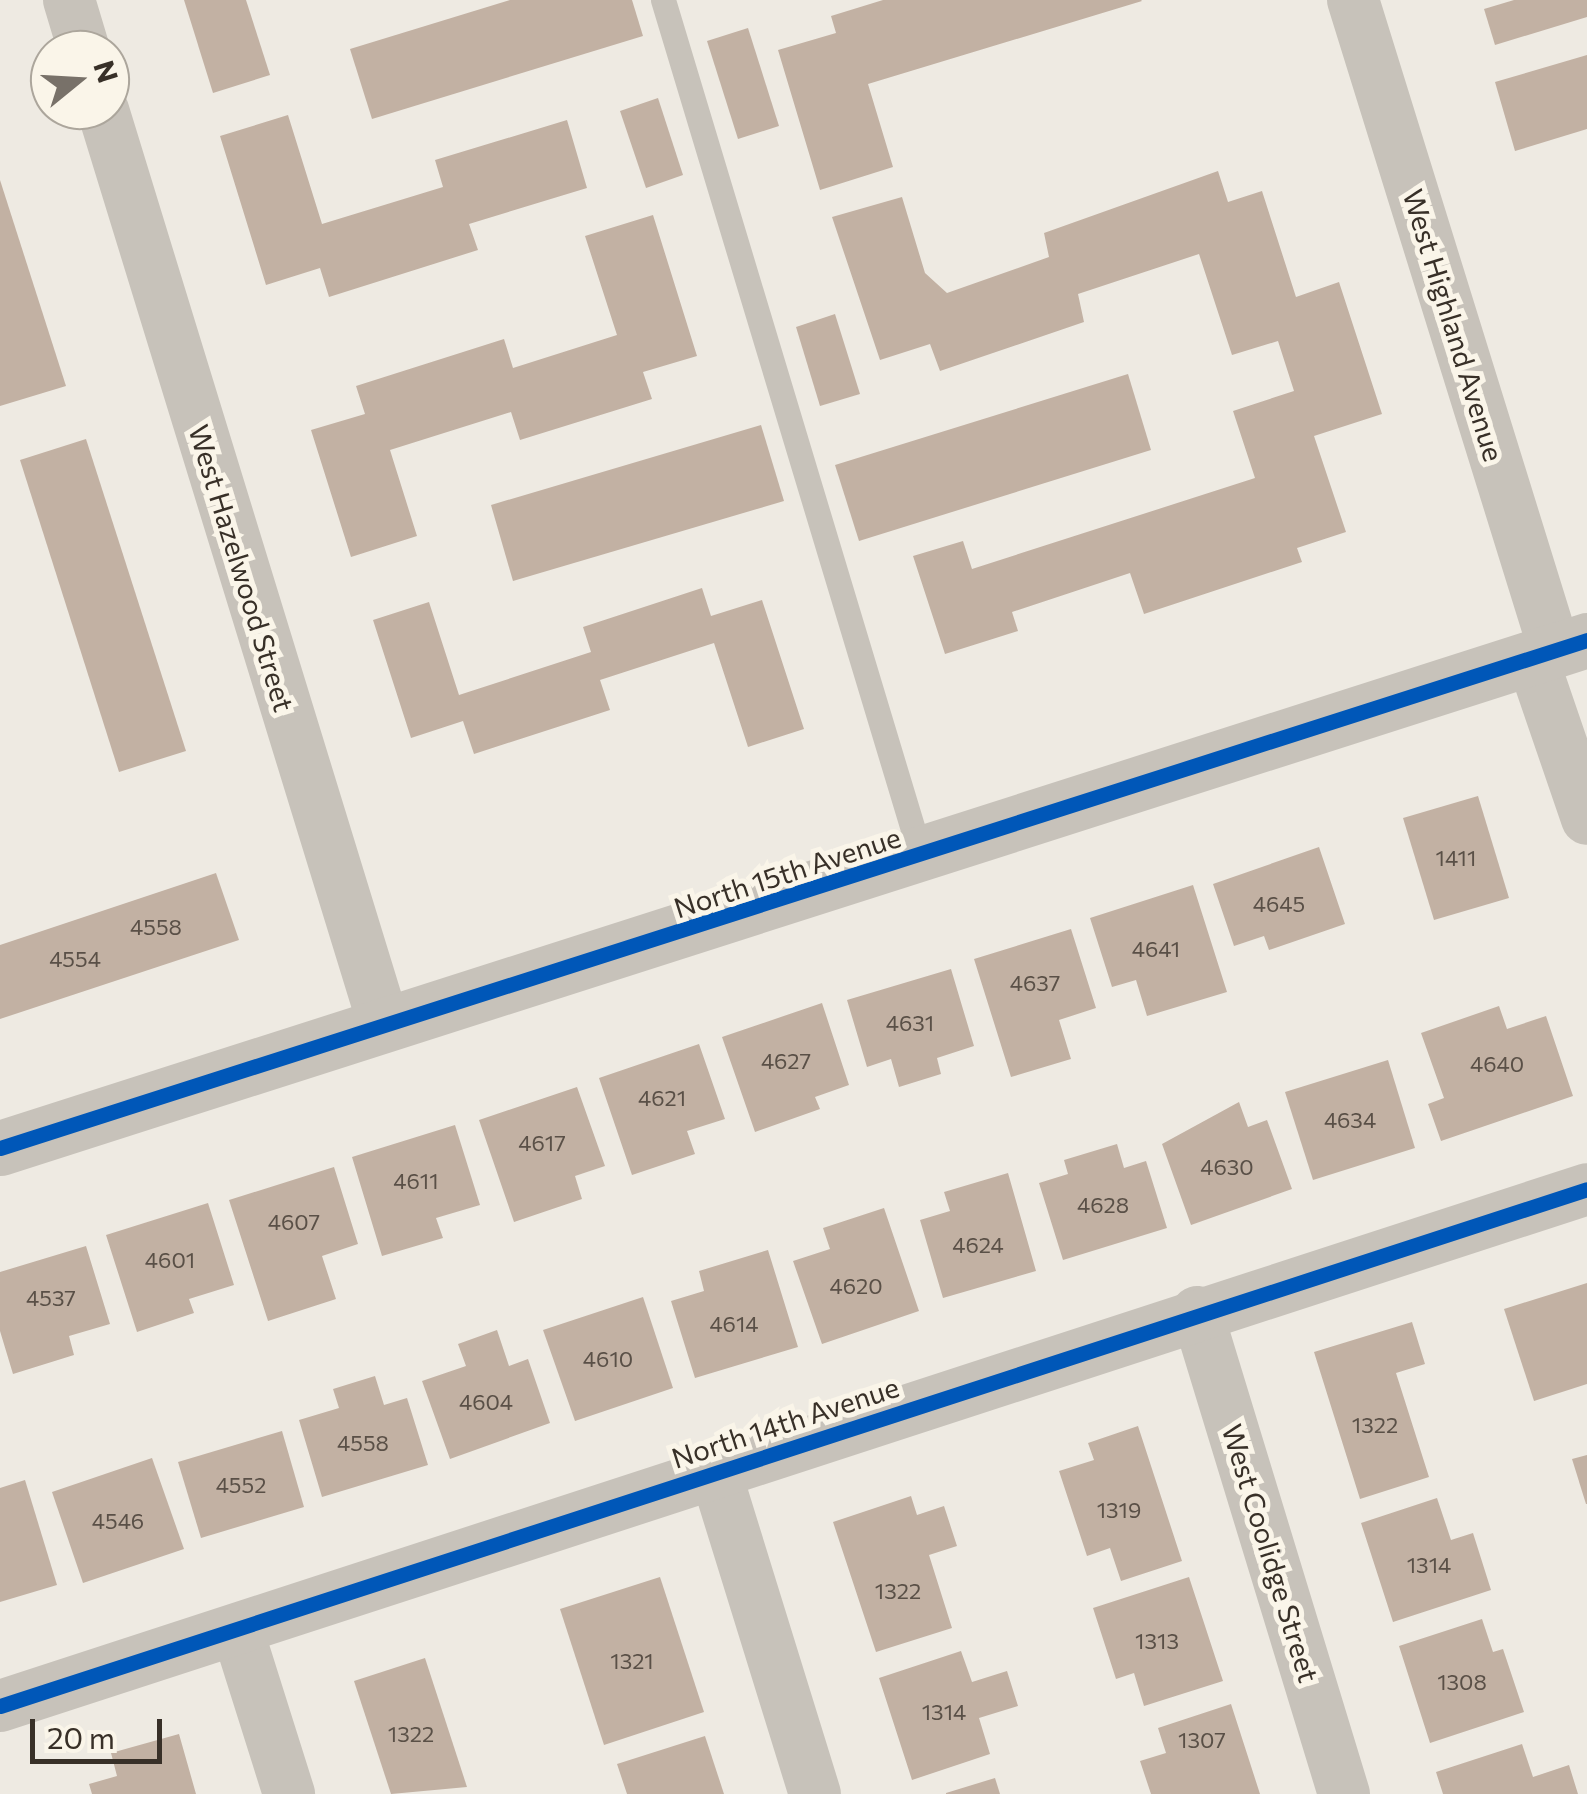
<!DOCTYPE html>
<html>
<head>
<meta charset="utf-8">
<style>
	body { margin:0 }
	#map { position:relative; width:1587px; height:1794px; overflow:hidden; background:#eeeae2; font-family:Commissioner,sans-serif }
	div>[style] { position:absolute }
	.building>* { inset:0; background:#c2b1a3 }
	.service>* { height:25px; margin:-12.5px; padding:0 12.5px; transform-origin:12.5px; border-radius:12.5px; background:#c7c2ba }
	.minor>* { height:52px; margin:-26px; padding:0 26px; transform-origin:26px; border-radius:26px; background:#c7c2ba }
	.tertiary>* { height:55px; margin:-27.5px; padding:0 27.5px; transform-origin:27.5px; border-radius:27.5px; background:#c7c2ba }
	.cycleway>* { height:15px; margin:-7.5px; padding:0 7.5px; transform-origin:7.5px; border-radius:7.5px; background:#0057b8 }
	span { translate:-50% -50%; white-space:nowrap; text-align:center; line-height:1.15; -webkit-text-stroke:10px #faf5e9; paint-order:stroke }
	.number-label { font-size:22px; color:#5a5047 }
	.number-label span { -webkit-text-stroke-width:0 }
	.street-label { font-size:28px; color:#383028 }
	.north { position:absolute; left:30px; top:30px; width:100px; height:100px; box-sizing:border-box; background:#faf5e9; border:2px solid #aca69c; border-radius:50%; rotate:72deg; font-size:28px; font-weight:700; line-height:40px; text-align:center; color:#383028 }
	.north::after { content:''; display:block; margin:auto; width:35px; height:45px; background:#787169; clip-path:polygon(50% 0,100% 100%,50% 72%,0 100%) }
	.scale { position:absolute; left:30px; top:1719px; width:132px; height:45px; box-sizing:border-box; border:5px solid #383028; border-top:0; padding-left:12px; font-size:30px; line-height:35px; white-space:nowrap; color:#383028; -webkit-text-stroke:8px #faf5e9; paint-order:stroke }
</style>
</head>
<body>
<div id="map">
	<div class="building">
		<i style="clip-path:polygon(184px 0,246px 0,270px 75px,213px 93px)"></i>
		<i style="clip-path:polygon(510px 0,632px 0,643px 36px,372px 119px,350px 49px)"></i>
		<i style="clip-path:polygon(883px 0,1141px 0,1142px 1px,868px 84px,893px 167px,820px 190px,778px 50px,836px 33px,831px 16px)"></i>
		<i style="clip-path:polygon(1514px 0,1587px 0,1587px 17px,1495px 45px,1484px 9px)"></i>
		<i style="clip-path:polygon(748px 28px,779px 126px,738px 139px,707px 41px)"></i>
		<i style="clip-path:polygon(1587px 55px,1587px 129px,1515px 151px,1495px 82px)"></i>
		<i style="clip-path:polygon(658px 98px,683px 175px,646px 188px,620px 111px)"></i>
		<i style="clip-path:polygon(288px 115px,322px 224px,443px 187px,435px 160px,567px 120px,587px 188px,469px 224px,478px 250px,329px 297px,320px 268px,266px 285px,220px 136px)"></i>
		<i style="clip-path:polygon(1218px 171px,1228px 202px,1262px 191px,1296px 297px,1339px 282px,1382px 414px,1314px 436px,1346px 532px,1297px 548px,1302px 562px,1144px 614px,1130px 573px,1012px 612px,1018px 631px,945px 654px,913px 556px,963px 541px,972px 569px,1255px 478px,1233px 411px,1294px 391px,1278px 341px,1232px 355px,1199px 254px,1078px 294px,1084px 322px,940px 371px,930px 344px,880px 360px,832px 217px,902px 197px,925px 273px,947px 293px,1049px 257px,1044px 233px)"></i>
		<i style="clip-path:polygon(0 180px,66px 386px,0 406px)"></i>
		<i style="clip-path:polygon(653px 215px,697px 356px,643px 372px,652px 399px,520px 440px,511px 412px,390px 450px,417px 536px,351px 557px,311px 430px,365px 414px,356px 386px,504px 339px,513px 368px,617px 335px,585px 236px)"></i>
		<i style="clip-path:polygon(835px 314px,860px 394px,820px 406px,796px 327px)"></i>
		<i style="clip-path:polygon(1128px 374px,1151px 450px,859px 541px,835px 465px)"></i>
		<i style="clip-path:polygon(761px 425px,784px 501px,513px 581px,491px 505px)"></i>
		<i style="clip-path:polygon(86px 439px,186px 751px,119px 772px,20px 460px)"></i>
		<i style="clip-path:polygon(702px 588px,711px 616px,762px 600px,804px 729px,748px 747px,714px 643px,600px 680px,610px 710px,474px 754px,463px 721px,411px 738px,373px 620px,429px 602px,459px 695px,591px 652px,583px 627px)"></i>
		<i style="clip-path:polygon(1478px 796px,1509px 898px,1434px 920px,1403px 818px)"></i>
		<i style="clip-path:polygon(1319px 847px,1345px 924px,1269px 950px,1264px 936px,1234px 946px,1213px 884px)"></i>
		<i style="clip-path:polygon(216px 873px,239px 940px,0 1019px,0 945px)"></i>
		<i style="clip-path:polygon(1193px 885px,1227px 992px,1147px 1016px,1136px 980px,1112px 987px,1090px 918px)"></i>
		<i style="clip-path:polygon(1071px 929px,1096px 1008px,1059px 1020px,1071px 1059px,1011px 1077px,974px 959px)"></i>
		<i style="clip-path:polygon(951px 969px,974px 1046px,937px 1058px,941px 1074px,899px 1087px,891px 1059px,867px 1067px,847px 1000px)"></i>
		<i style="clip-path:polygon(822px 1003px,849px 1085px,815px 1097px,820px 1109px,755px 1132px,722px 1037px)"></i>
		<i style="clip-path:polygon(1499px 1006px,1507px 1029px,1546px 1016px,1573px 1096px,1441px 1141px,1428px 1104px,1444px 1098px,1421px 1033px)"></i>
		<i style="clip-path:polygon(699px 1044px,725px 1119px,687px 1131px,695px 1154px,632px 1175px,599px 1078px)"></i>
		<i style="clip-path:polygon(1388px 1060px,1415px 1148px,1313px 1180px,1285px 1092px)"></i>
		<i style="clip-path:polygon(577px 1087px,605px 1166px,575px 1176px,582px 1199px,514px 1222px,479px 1120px)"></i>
		<i style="clip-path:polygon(1239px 1102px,1248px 1127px,1267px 1120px,1292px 1189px,1191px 1225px,1162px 1144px)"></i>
		<i style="clip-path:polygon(455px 1125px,480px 1205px,436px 1218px,443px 1238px,382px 1256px,352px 1157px)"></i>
		<i style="clip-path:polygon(1117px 1144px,1124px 1168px,1146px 1161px,1167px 1228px,1063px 1260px,1039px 1183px,1068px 1174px,1064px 1160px)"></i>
		<i style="clip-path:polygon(334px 1167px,358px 1244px,322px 1256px,336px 1299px,268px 1321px,229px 1200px)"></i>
		<i style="clip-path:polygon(1008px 1173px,1036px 1271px,943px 1298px,920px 1220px,950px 1211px,944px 1192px)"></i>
		<i style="clip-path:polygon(208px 1203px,234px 1285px,189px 1299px,194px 1313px,137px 1332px,106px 1235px)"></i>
		<i style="clip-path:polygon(884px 1208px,919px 1311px,822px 1344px,793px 1261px,830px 1249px,823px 1228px)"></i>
		<i style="clip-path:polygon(86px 1246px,110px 1324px,69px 1336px,74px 1355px,13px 1374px,0 1331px,0 1272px)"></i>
		<i style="clip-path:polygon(768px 1250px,798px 1347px,695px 1378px,671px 1301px,704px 1291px,699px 1271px)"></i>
		<i style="clip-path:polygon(1587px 1283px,1587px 1384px,1534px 1401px,1504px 1309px)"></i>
		<i style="clip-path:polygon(643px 1297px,673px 1388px,575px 1421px,543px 1330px)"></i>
		<i style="clip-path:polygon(1412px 1322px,1425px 1364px,1396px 1373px,1429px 1477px,1360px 1499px,1314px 1352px)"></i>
		<i style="clip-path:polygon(497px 1330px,509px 1366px,528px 1359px,550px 1423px,450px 1459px,422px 1381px,466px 1366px,458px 1344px)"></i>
		<i style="clip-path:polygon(375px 1376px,384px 1405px,407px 1398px,428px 1465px,322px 1497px,299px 1420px,339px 1408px,333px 1389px)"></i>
		<i style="clip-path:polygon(1138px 1426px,1182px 1561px,1121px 1581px,1110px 1548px,1087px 1556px,1059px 1471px,1094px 1460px,1088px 1443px)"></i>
		<i style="clip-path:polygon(282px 1431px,304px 1507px,201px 1538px,178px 1462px)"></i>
		<i style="clip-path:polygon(1587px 1455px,1587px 1504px,1586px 1504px,1572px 1459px)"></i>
		<i style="clip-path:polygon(152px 1458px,184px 1549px,83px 1583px,52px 1492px)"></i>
		<i style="clip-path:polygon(25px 1480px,57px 1585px,0 1602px,0 1488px)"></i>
		<i style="clip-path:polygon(911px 1496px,917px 1515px,944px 1506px,957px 1546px,929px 1555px,952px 1628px,876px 1652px,833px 1522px)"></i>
		<i style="clip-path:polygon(1437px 1498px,1451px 1540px,1473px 1533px,1491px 1590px,1393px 1622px,1361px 1523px)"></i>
		<i style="clip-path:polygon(660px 1577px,704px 1712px,604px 1745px,560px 1609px)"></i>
		<i style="clip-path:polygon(1189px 1577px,1223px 1681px,1144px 1706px,1134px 1673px,1116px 1679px,1093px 1608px)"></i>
		<i style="clip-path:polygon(1482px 1619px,1493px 1652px,1503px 1649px,1524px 1712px,1430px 1743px,1399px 1646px)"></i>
		<i style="clip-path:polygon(961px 1651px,972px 1682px,1007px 1671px,1018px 1706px,979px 1718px,990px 1754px,912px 1780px,879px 1678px)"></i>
		<i style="clip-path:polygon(425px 1658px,467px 1787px,391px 1794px,354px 1681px)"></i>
		<i style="clip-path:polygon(1231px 1704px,1260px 1794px,1151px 1794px,1140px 1761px,1166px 1753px,1158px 1728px)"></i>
		<i style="clip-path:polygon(179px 1734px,196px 1794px,92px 1794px,89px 1784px,117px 1776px,111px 1753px)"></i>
		<i style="clip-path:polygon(705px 1736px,724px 1794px,627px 1794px,617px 1764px)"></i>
		<i style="clip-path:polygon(1522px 1744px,1533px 1777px,1569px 1765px,1578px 1794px,1443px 1794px,1436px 1772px)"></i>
		<i style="clip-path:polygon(995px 1778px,1000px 1794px,946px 1794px,946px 1793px)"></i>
	</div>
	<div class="service">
		<i style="left:663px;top:0;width:894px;rotate:73.23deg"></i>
	</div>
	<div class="minor">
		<i style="left:69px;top:0;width:52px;rotate:73.3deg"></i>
		<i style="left:1353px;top:0;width:682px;rotate:72.76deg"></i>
		<i style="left:103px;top:110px;width:957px;rotate:72.93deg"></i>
		<i style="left:1532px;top:658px;width:170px;rotate:71.1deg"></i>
		<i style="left:1197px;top:1312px;width:504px;rotate:73.04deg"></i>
		<i style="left:715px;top:1471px;width:338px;rotate:72.8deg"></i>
		<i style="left:238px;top:1632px;width:170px;rotate:72.5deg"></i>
		<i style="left:0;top:1706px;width:1669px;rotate:-18.04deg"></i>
	</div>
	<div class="tertiary">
		<i style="left:0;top:1148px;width:1666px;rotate:-17.75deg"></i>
	</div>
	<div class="cycleway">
		<i style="left:0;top:1148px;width:1666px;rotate:-17.75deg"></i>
		<i style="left:0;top:1706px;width:1669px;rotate:-18.04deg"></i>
	</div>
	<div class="number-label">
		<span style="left:1456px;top:858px">1411</span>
		<span style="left:1279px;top:904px">4645</span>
		<span style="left:156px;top:927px">4558</span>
		<span style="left:1156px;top:949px">4641</span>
		<span style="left:75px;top:959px">4554</span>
		<span style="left:1035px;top:983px">4637</span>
		<span style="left:910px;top:1023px">4631</span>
		<span style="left:786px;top:1061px">4627</span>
		<span style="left:1497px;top:1064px">4640</span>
		<span style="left:662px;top:1098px">4621</span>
		<span style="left:1350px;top:1120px">4634</span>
		<span style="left:542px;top:1143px">4617</span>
		<span style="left:1227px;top:1167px">4630</span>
		<span style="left:416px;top:1181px">4611</span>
		<span style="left:1103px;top:1205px">4628</span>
		<span style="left:294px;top:1222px">4607</span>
		<span style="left:978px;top:1245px">4624</span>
		<span style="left:170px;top:1260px">4601</span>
		<span style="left:856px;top:1286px">4620</span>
		<span style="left:51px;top:1298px">4537</span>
		<span style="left:734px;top:1324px">4614</span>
		<span style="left:608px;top:1359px">4610</span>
		<span style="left:486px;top:1402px">4604</span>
		<span style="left:1375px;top:1425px">1322</span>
		<span style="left:363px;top:1443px">4558</span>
		<span style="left:241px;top:1485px">4552</span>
		<span style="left:1119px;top:1510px">1319</span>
		<span style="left:118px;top:1521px">4546</span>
		<span style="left:1429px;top:1565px">1314</span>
		<span style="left:898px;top:1591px">1322</span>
		<span style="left:1157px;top:1641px">1313</span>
		<span style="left:632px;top:1661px">1321</span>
		<span style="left:1462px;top:1682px">1308</span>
		<span style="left:944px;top:1712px">1314</span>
		<span style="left:411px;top:1734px">1322</span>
		<span style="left:1202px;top:1740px">1307</span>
	</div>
	<div class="street-label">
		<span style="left:1454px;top:325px;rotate:73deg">West Highland Avenue</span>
		<span style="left:242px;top:568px;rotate:73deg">West Hazelwood Street</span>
		<span style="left:787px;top:872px;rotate:-18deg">North 15th Avenue</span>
		<span style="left:785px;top:1422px;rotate:-18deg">North 14th Avenue</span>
		<span style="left:1271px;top:1553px;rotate:73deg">West Coolidge Street</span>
	</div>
	<div class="north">N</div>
	<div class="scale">20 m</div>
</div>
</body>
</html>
